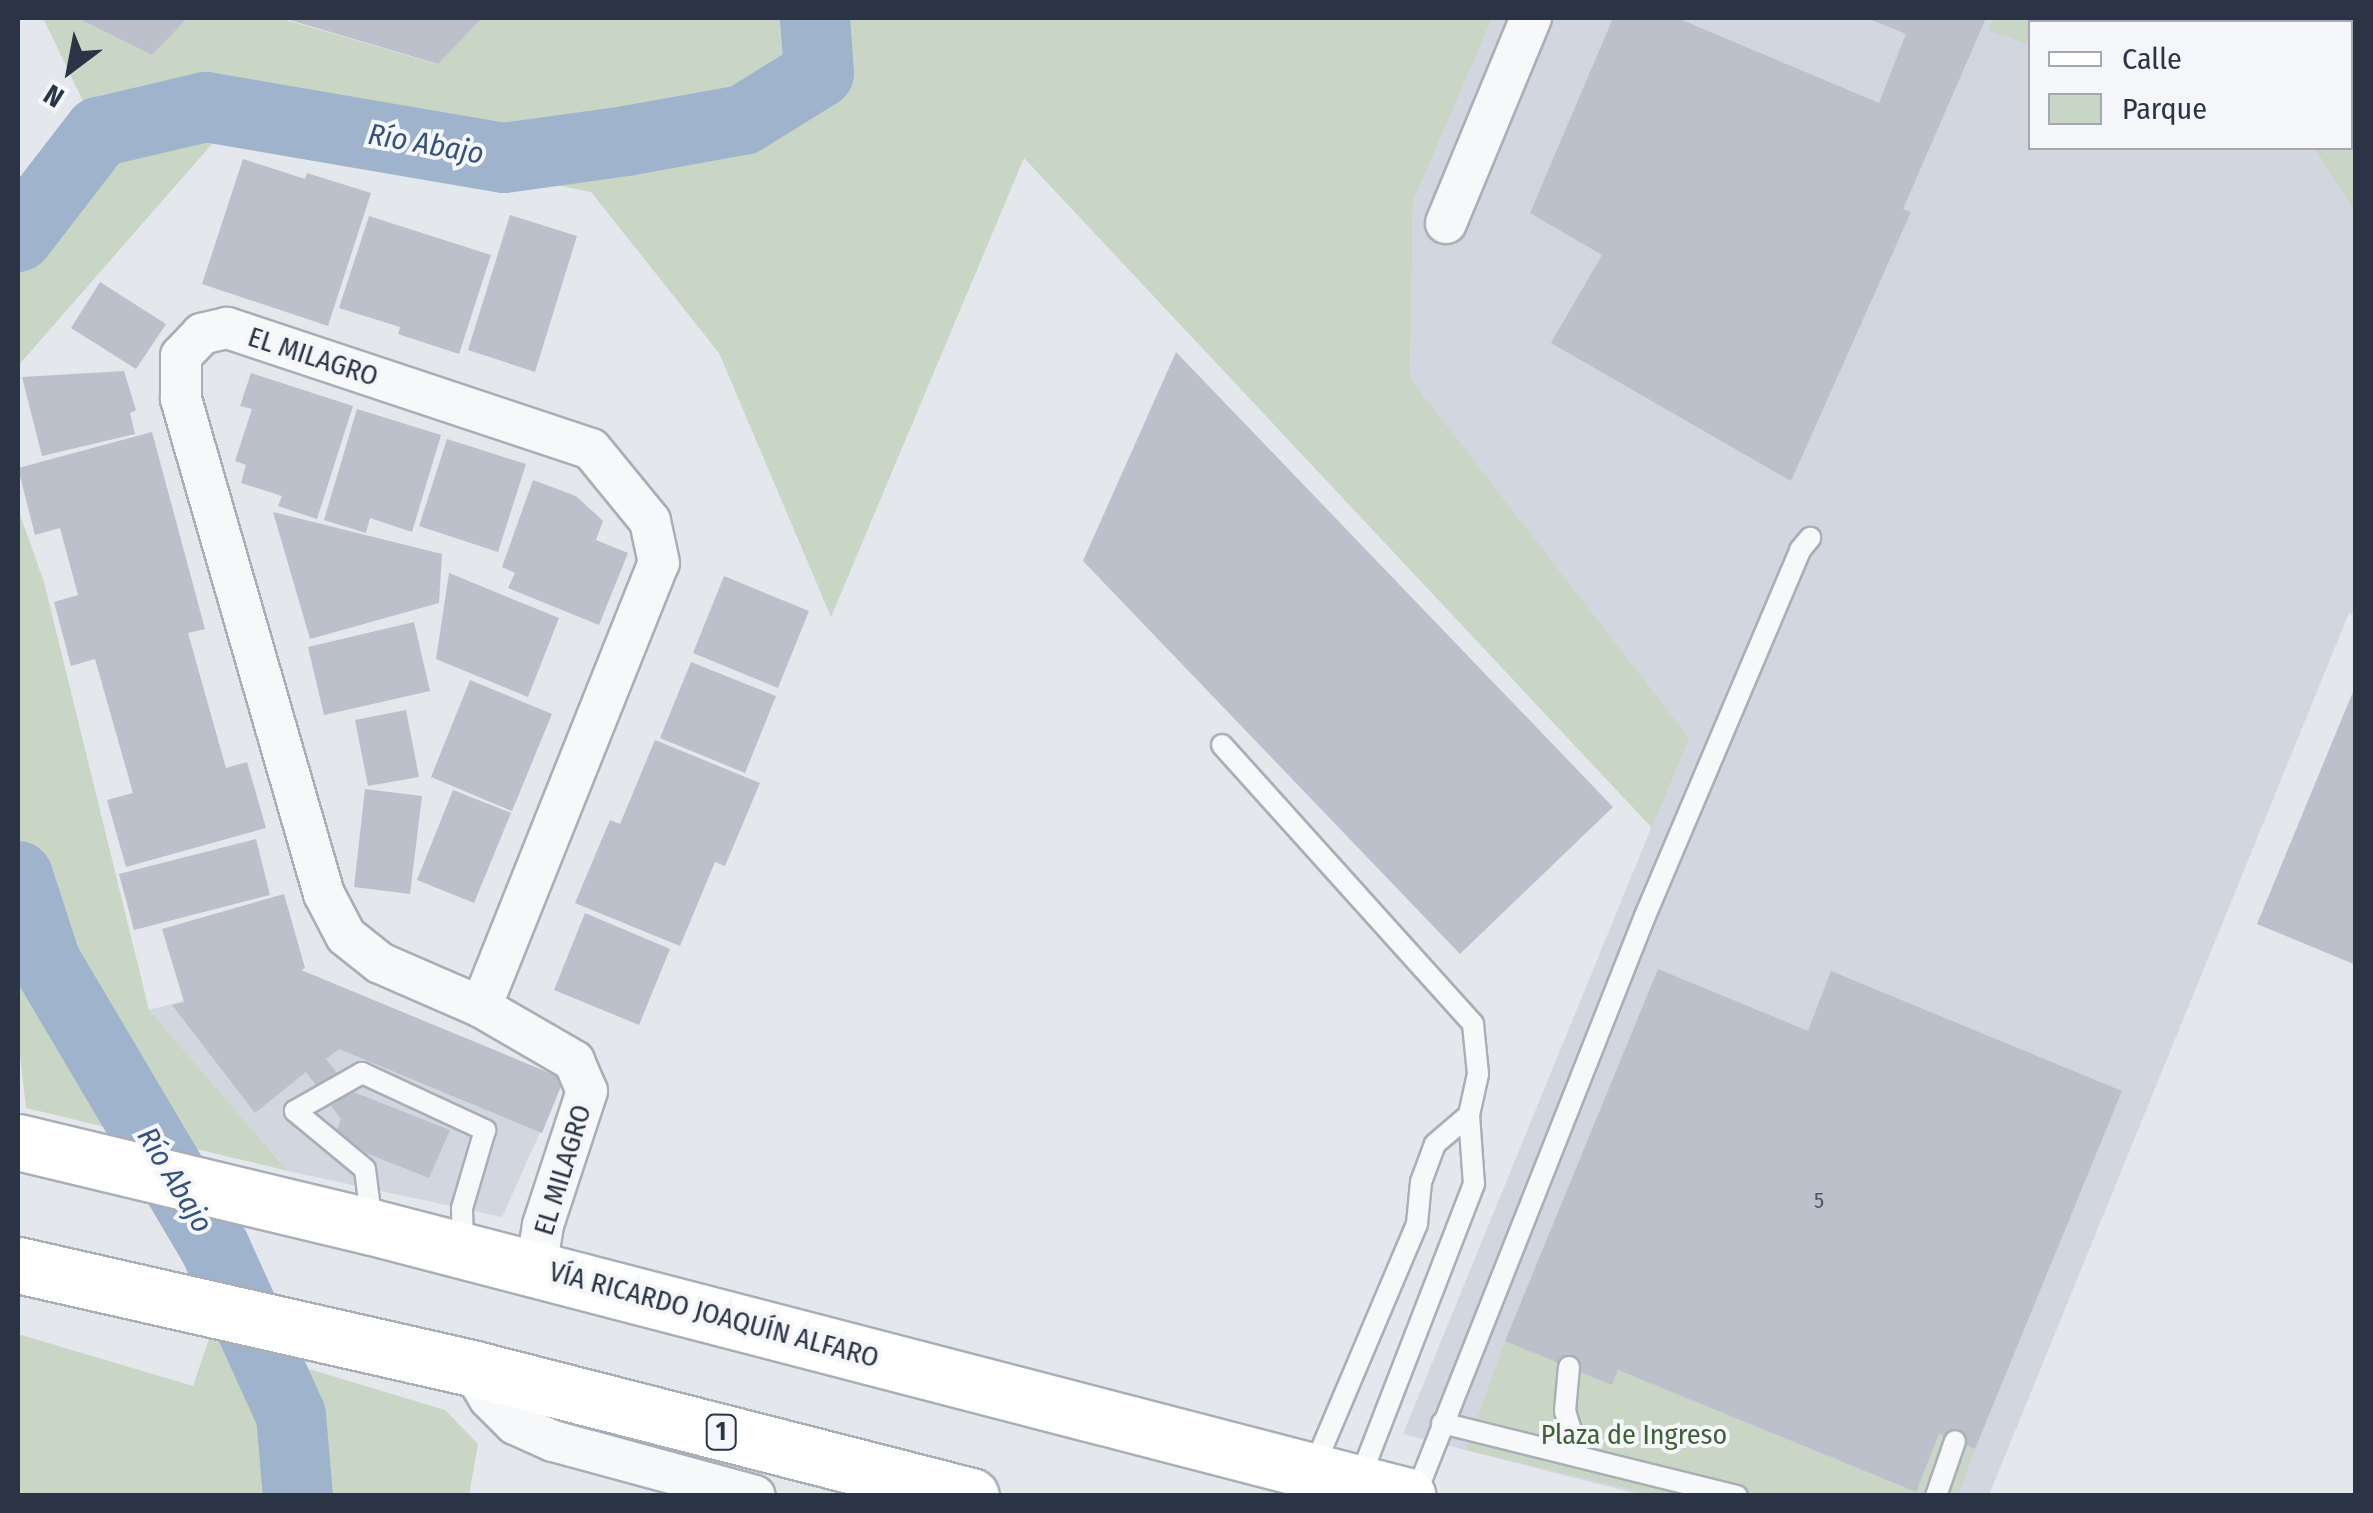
<!DOCTYPE html>
<html>
<head>
<meta charset="utf-8">
<style>
	body { margin:0 }
	#map { position:relative; width:2373px; height:1513px; overflow:hidden; background:#e4e7ec; font-family:"Fira Sans Condensed",sans-serif }
	div>[style] { position:absolute }
	.built>* { inset:0; background:#d2d6de }
	.green>* { inset:0; background:#c9d6c5 }
	.river>* { height:70px; margin:-35px; padding:0 35px; transform-origin:35px; border-radius:35px; background:#9fb4cc }
	.building>* { inset:0; background:#bbc0ca }
	.roads { filter:drop-shadow(2px 0 #a9aeb7) drop-shadow(-2px 0 #a9aeb7) drop-shadow(0 2px #a9aeb7) drop-shadow(0 -2px #a9aeb7) }
	.service>* { height:20px; margin:-10px; padding:0 10px; transform-origin:10px; border-radius:10px; background:#f7f8fa }
	.minor>* { height:40px; margin:-20px; padding:0 20px; transform-origin:20px; border-radius:20px; background:#f7f8fa }
	.primary>* { height:55px; margin:-27.5px; padding:0 27.5px; transform-origin:27.5px; border-radius:27.5px; background:#fff }
	span { translate:-50% -50%; white-space:nowrap; text-align:center; line-height:1.15; -webkit-text-stroke:8px #f4f6f9; paint-order:stroke }
	.number-label { font-size:22px; color:#4f5766 }
	.number-label span { -webkit-text-stroke-width:0 }
	.shield-label span { padding:2px 8px; background:#f4f6f9; border:2px solid; border-radius:8px; -webkit-text-stroke-width:0 }
	.shield-label { font-size:25px; color:#2b3445; font-weight:700 }
	.street-label { font-size:28px; color:#2b3445 }
	.park-label { font-size:28px; color:#3f6138 }
	.water-label { font-size:30px; color:#34527a; font-style:italic }
	.frame { position:absolute; inset:0; border:20px solid #2b3445; pointer-events:none }
	.legend { position:absolute; left:2028px; top:20px; width:325px; height:130px; box-sizing:border-box; background:#f4f6f9; border:2px solid #a4a8b1; margin:0; padding:12px 18px; list-style:none; font-size:30px; color:#2b3445 }
	.legend li { display:flex; align-items:center; gap:20px; height:50px }
	.legend b { width:50px; border:2px solid #a4a8b1 }
	.north { position:absolute; left:20px; top:20px; width:100px; height:100px; -webkit-text-stroke:8px #f4f6f9; paint-order:stroke; rotate:212deg; font-size:28px; font-weight:700; line-height:40px; text-align:center; color:#2b3445 }
	.north::after { content:''; display:block; margin:auto; width:35px; height:45px; background:#2b3445; clip-path:polygon(50% 0,100% 100%,50% 72%,0 100%) }
</style>
</head>
<body>
<div id="map">
	<div class="built">
		<i style="clip-path:polygon(1068px 18px,1993px 18px,1988px 31px,2030px 45px,2030px 148px,2314px 148px,2355px 212px,2355px 614px,2349px 613px,1989px 1495px,1642px 1495px,1403px 1434px,1688px 738px,1410px 378px,1413px 201px)"></i>
		<i style="clip-path:polygon(301px 970px,564px 1079px,502px 1217px,288px 1171px,149px 1010px)"></i>
	</div>
	<div class="green">
		<i style="clip-path:polygon(43px 18px,77px 18px,152px 55px,188px 18px,279px 18px,437px 64px,482px 18px,1492px 18px,1413px 201px,1410px 378px,1689px 738px,1652px 828px,1024px 158px,831px 617px,719px 353px,591px 192px,232px 121px,18px 366px,18px 189px,98px 132px)"></i>
		<i style="clip-path:polygon(1993px 18px,2355px 18px,2355px 212px,2314px 148px,2350px 148px,2350px 22px,2030px 22px,2030px 45px,1988px 31px)"></i>
		<i style="clip-path:polygon(18px 509px,44px 582px,149px 1010px,288px 1171px,26px 1108px,18px 1038px)"></i>
		<i style="clip-path:polygon(18px 1334px,193px 1386px,209px 1339px,445px 1410px,478px 1444px,469px 1495px,18px 1495px)"></i>
		<i style="clip-path:polygon(1505px 1341px,1611px 1384px,1618px 1370px,1915px 1492px,1939px 1434px,1975px 1449px,1958px 1496px,1655px 1495px,1466px 1450px)"></i>
	</div>
	<div class="river">
		<i style="left:18px;top:237px;width:133px;rotate:-52.4deg"></i>
		<i style="left:99px;top:132px;width:110px;rotate:-13.2deg"></i>
		<i style="left:206px;top:107px;width:302px;rotate:9.7deg"></i>
		<i style="left:504px;top:158px;width:123px;rotate:-7.9deg"></i>
		<i style="left:626px;top:141px;width:119px;rotate:-10.2deg"></i>
		<i style="left:743px;top:120px;width:89px;rotate:-31.7deg"></i>
		<i style="left:819px;top:73px;width:55px;rotate:-94.2deg"></i>
		<i style="left:18px;top:876px;width:90px;rotate:72deg"></i>
		<i style="left:46px;top:962px;width:334px;rotate:59.4deg"></i>
		<i style="left:216px;top:1250px;width:181px;rotate:65.6deg"></i>
		<i style="left:291px;top:1415px;width:81px;rotate:85.1deg"></i>
	</div>
	<div class="building">
		<i style="clip-path:polygon(77px 18px,188px 18px,152px 55px)"></i>
		<i style="clip-path:polygon(283px 18px,482px 18px,438px 64px)"></i>
		<i style="clip-path:polygon(1613px 18px,1677px 18px,1879px 103px,1906px 34px,1867px 18px,1986px 18px,1903px 209px,1911px 212px,1791px 481px,1551px 343px,1602px 255px,1530px 213px)"></i>
		<i style="clip-path:polygon(243px 159px,305px 179px,307px 173px,371px 193px,328px 326px,202px 284px)"></i>
		<i style="clip-path:polygon(510px 215px,577px 236px,535px 372px,468px 350px)"></i>
		<i style="clip-path:polygon(369px 216px,491px 255px,459px 354px,398px 334px,400px 327px,339px 308px)"></i>
		<i style="clip-path:polygon(100px 282px,166px 324px,136px 369px,71px 328px)"></i>
		<i style="clip-path:polygon(1176px 352px,1613px 807px,1460px 954px,1083px 561px)"></i>
		<i style="clip-path:polygon(124px 371px,136px 410px,130px 413px,135px 434px,42px 456px,22px 377px)"></i>
		<i style="clip-path:polygon(251px 373px,353px 406px,317px 519px,278px 506px,282px 496px,241px 483px,246px 465px,235px 461px,252px 409px,240px 406px)"></i>
		<i style="clip-path:polygon(357px 409px,441px 435px,412px 532px,370px 518px,366px 533px,324px 520px)"></i>
		<i style="clip-path:polygon(152px 432px,205px 629px,188px 633px,226px 768px,247px 762px,266px 828px,126px 867px,107px 800px,133px 793px,95px 659px,71px 666px,54px 602px,78px 595px,60px 528px,35px 535px,18px 468px)"></i>
		<i style="clip-path:polygon(447px 439px,526px 464px,498px 552px,419px 526px)"></i>
		<i style="clip-path:polygon(533px 480px,576px 496px,603px 521px,596px 540px,628px 553px,599px 625px,508px 588px,515px 573px,502px 567px)"></i>
		<i style="clip-path:polygon(273px 512px,442px 554px,439px 603px,310px 639px)"></i>
		<i style="clip-path:polygon(449px 573px,559px 618px,528px 697px,436px 659px)"></i>
		<i style="clip-path:polygon(724px 576px,809px 611px,778px 688px,693px 653px)"></i>
		<i style="clip-path:polygon(414px 622px,430px 691px,324px 715px,308px 647px)"></i>
		<i style="clip-path:polygon(691px 662px,776px 696px,745px 773px,660px 738px)"></i>
		<i style="clip-path:polygon(470px 680px,552px 714px,512px 811px,431px 777px)"></i>
		<i style="clip-path:polygon(2355px 687px,2356px 687px,2356px 965px,2257px 924px)"></i>
		<i style="clip-path:polygon(406px 710px,419px 777px,368px 786px,355px 720px)"></i>
		<i style="clip-path:polygon(655px 740px,760px 783px,725px 866px,715px 862px,680px 946px,575px 903px,610px 820px,620px 824px)"></i>
		<i style="clip-path:polygon(365px 789px,422px 796px,410px 894px,354px 887px)"></i>
		<i style="clip-path:polygon(453px 790px,511px 813px,474px 903px,417px 880px)"></i>
		<i style="clip-path:polygon(256px 839px,270px 895px,134px 930px,119px 874px)"></i>
		<i style="clip-path:polygon(284px 894px,305px 968px,301px 970px,564px 1079px,542px 1133px,339px 1049px,326px 1059px,351px 1091px,450px 1130px,429px 1178px,333px 1140px,341px 1119px,306px 1072px,255px 1113px,172px 1005px,184px 1002px,162px 929px)"></i>
		<i style="clip-path:polygon(585px 913px,670px 949px,639px 1025px,554px 990px)"></i>
		<i style="clip-path:polygon(1658px 969px,1808px 1031px,1831px 971px,2122px 1091px,1975px 1449px,1939px 1434px,1916px 1492px,1618px 1370px,1612px 1385px,1505px 1341px)"></i>
	</div>
	<div class="roads">
		<div class="service">
			<i style="left:1222px;top:745px;width:375px;rotate:48deg"></i>
			<i style="left:1473px;top:1024px;width:50px;rotate:84.3deg"></i>
			<i style="left:1478px;top:1074px;width:42px;rotate:102.4deg"></i>
			<i style="left:1469px;top:1115px;width:69px;rotate:85.9deg"></i>
			<i style="left:1474px;top:1184px;width:318px;rotate:111.2deg"></i>
			<i style="left:372px;top:1224px;width:55px;rotate:-97.3deg"></i>
			<i style="left:365px;top:1169px;width:91px;rotate:-140.4deg"></i>
			<i style="left:295px;top:1111px;width:77px;rotate:-29.6deg"></i>
			<i style="left:362px;top:1073px;width:136px;rotate:24.9deg"></i>
			<i style="left:485px;top:1130px;width:81px;rotate:106.4deg"></i>
			<i style="left:462px;top:1208px;width:40px;rotate:88.6deg"></i>
			<i style="left:1569px;top:1367px;width:44px;rotate:95.2deg"></i>
			<i style="left:1565px;top:1411px;width:48px;rotate:73.1deg"></i>
			<i style="left:1442px;top:1423px;width:304px;rotate:13.9deg"></i>
			<i style="left:1313px;top:1469px;width:266px;rotate:-67deg"></i>
			<i style="left:1417px;top:1224px;width:42px;rotate:-84.6deg"></i>
			<i style="left:1421px;top:1182px;width:40px;rotate:-69.8deg"></i>
			<i style="left:1435px;top:1144px;width:45px;rotate:-40.5deg"></i>
			<i style="left:1415px;top:1496px;width:624px;rotate:-68.37deg"></i>
			<i style="left:1645px;top:916px;width:397px;rotate:-67deg"></i>
			<i style="left:1800px;top:550px;width:16px;rotate:-50deg"></i>
			<i style="left:1936px;top:1496px;width:58px;rotate:-70.9deg"></i>
		</div>
		<div class="minor">
			<i style="left:1446px;top:223px;width:222px;rotate:-67.5deg"></i>
			<i style="left:481px;top:1007px;width:478px;rotate:-68.2deg"></i>
			<i style="left:659px;top:563px;width:43px;rotate:-102.1deg"></i>
			<i style="left:650px;top:521px;width:93px;rotate:-129.3deg"></i>
			<i style="left:591px;top:449px;width:384px;rotate:-161.6deg"></i>
			<i style="left:227px;top:328px;width:26px;rotate:167deg"></i>
			<i style="left:202px;top:334px;width:30px;rotate:134deg"></i>
			<i style="left:181px;top:356px;width:43px;rotate:90deg"></i>
			<i style="left:181px;top:399px;width:515px;rotate:73.89deg"></i>
			<i style="left:324px;top:894px;width:47px;rotate:62.4deg"></i>
			<i style="left:346px;top:936px;width:43px;rotate:38.5deg"></i>
			<i style="left:380px;top:963px;width:110px;rotate:23.5deg"></i>
			<i style="left:481px;top:1007px;width:108px;rotate:30.1deg"></i>
			<i style="left:574px;top:1061px;width:33px;rotate:67deg"></i>
			<i style="left:587px;top:1091px;width:141px;rotate:108.2deg"></i>
			<i style="left:543px;top:1225px;width:45px;rotate:99deg"></i>
			<i style="left:471px;top:1368px;width:35px;rotate:59deg"></i>
			<i style="left:489px;top:1398px;width:37px;rotate:45deg"></i>
			<i style="left:515px;top:1424px;width:42px;rotate:24.1deg"></i>
			<i style="left:553px;top:1441px;width:209px;rotate:15.2deg"></i>
		</div>
		<div class="primary">
			<i style="left:18px;top:1142px;width:364px;rotate:13.5deg"></i>
			<i style="left:372px;top:1227px;width:1070px;rotate:14.56deg"></i>
			<i style="left:18px;top:1265px;width:465px;rotate:12.8deg"></i>
			<i style="left:471px;top:1368px;width:516px;rotate:14.36deg"></i>
		</div>
	</div>
	<div class="number-label">
		<span style="left:1819px;top:1201px">5</span>
	</div>
	<div class="shield-label">
		<span style="left:721px;top:1432px">1</span>
	</div>
	<div class="street-label">
		<span style="left:313px;top:357px;rotate:18deg">EL MILAGRO</span>
		<span style="left:563px;top:1170px;rotate:-73deg">EL MILAGRO</span>
		<span style="left:714px;top:1315px;rotate:15deg">VÍA RICARDO JOAQUÍN ALFARO</span>
	</div>
	<div class="park-label">
		<span style="left:1634px;top:1435px">Plaza de Ingreso</span>
	</div>
	<div class="water-label">
		<span style="left:426px;top:144px;rotate:10deg">Río Abajo</span>
		<span style="left:175px;top:1180px;rotate:59deg">Río Abajo</span>
	</div>
	<div class="frame"></div>
	<ul class="legend">
	<li><b style="height:12px;background:#fff"></b>Calle</li>
	<li><b style="height:28px;background:#c9d6c5"></b>Parque</li>
	</ul>
	<div class="north">N</div>
</div>
</body>
</html>
